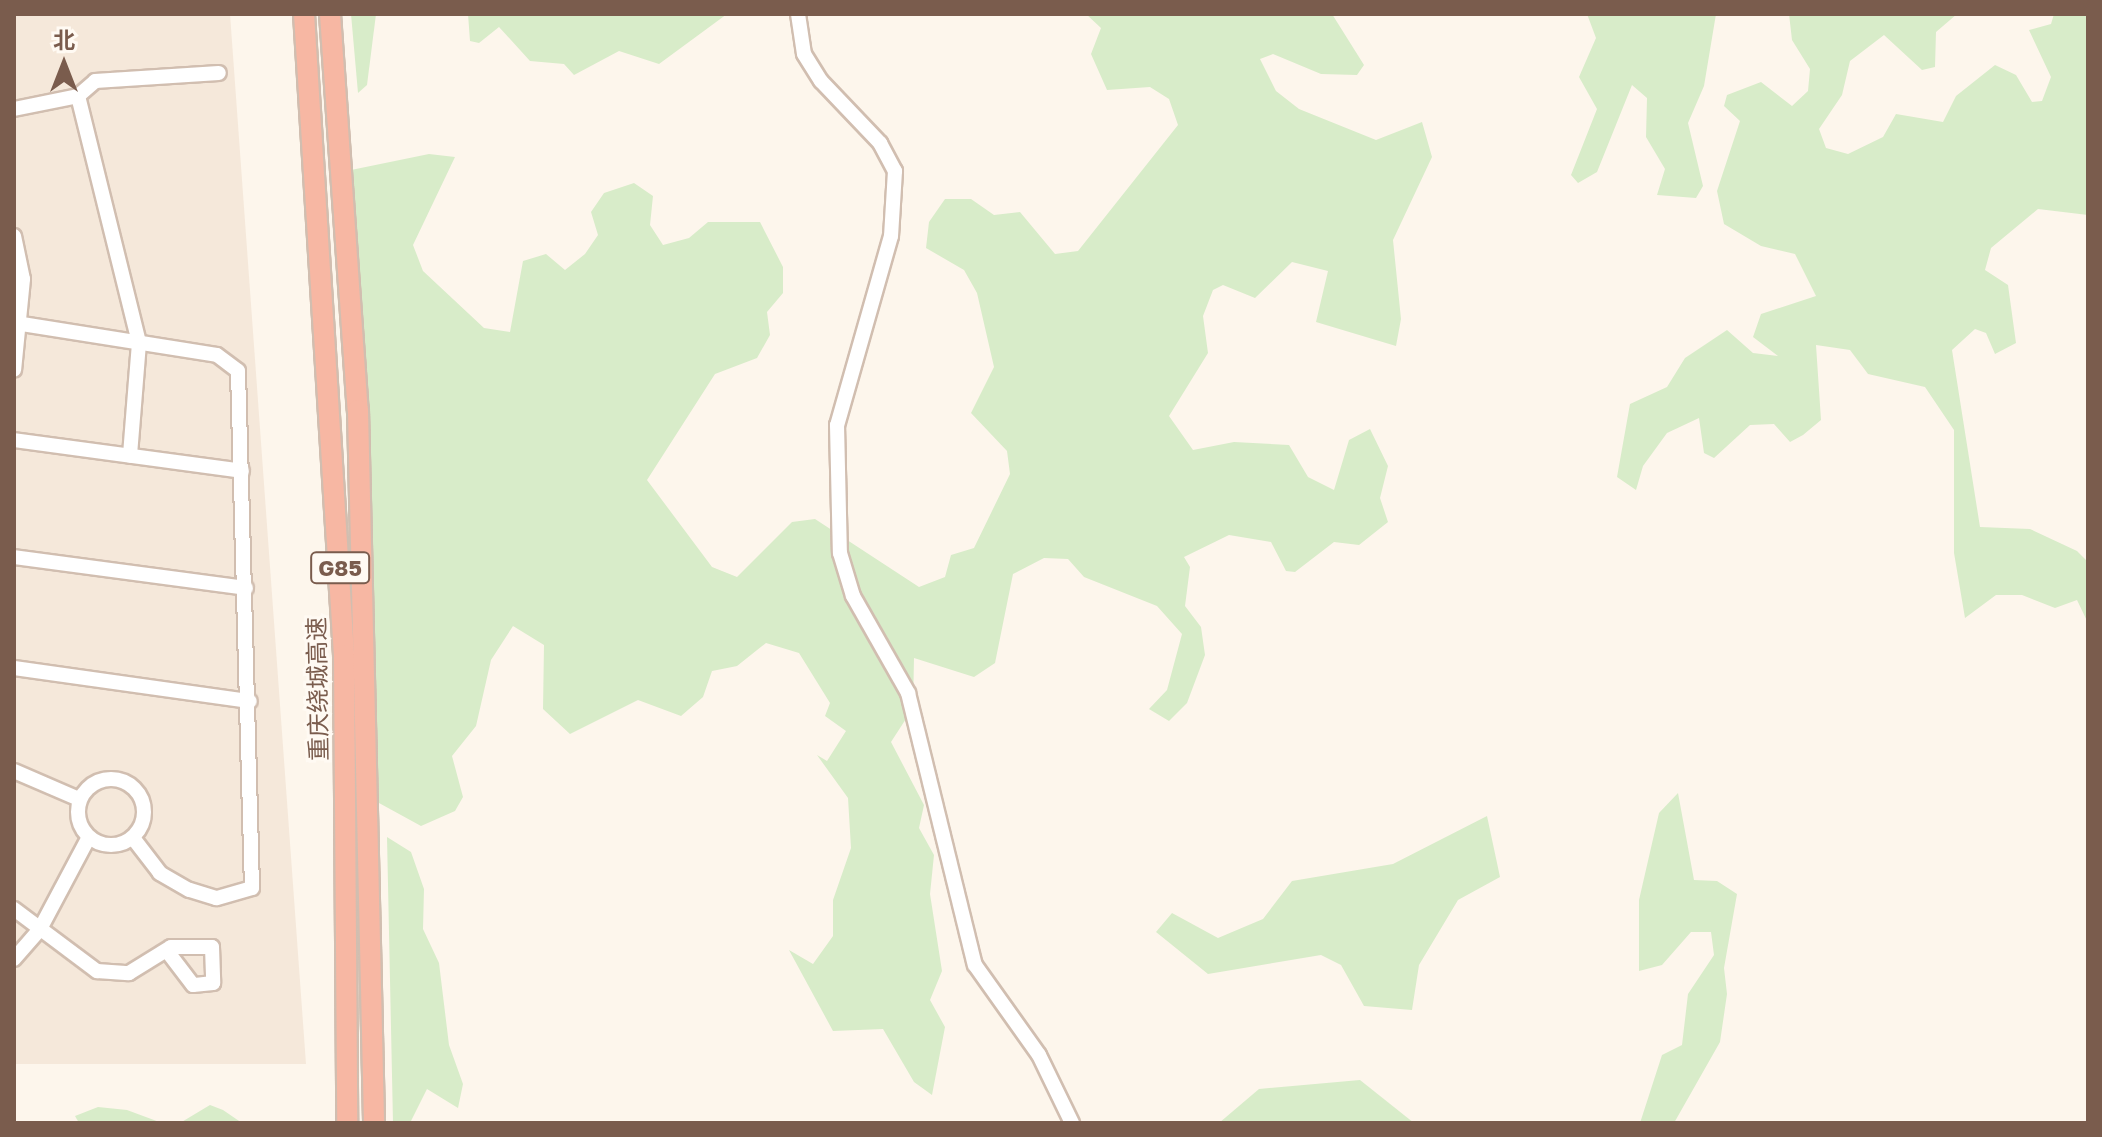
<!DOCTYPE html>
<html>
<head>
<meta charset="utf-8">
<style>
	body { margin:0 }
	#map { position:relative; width:2102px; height:1137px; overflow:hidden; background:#fdf6ec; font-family:"Golos Text","Noto Sans SC",sans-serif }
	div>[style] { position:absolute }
	.residential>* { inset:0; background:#f5e8da }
	.green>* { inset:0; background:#d8ecc9 }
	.roads { filter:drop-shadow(2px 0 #d1beb0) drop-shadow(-2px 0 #d1beb0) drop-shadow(0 2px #d1beb0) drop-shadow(0 -2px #d1beb0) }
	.minor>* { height:14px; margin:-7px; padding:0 7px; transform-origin:7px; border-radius:7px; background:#fff }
	.minor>.ring { margin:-7px; padding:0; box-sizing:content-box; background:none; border:14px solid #fff; border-radius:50% }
	.highway>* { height:20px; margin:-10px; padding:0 10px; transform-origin:10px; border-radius:10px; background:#f7b7a3 }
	span { translate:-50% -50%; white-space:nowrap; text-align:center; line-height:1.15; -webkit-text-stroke:6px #fffaf3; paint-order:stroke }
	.shield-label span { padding:2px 6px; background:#fffaf3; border:2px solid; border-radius:6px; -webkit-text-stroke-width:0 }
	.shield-label { font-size:22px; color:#7a5c4d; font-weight:700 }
	.street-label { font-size:24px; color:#7a5c4d }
	.frame { position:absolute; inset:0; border:16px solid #7a5c4d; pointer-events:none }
	.north { position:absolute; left:24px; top:24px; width:80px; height:80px; -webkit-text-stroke:6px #fffaf3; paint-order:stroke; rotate:0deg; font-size:22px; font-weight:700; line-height:32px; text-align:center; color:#7a5c4d }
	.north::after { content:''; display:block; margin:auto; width:28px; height:36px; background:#7a5c4d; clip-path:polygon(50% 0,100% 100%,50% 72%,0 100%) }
</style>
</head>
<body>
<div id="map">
	<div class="residential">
		<i style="clip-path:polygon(14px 14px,230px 14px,306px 1064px,14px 1064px)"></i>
	</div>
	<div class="green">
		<i style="clip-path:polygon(351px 14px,376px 14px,367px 85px,358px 93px)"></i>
		<i style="clip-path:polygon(468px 14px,727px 14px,659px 64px,619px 51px,574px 75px,564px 64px,530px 61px,499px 27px,479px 43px,470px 41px)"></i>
		<i style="clip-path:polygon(1086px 14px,1332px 14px,1364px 65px,1357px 75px,1321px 74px,1273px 54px,1260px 59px,1276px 91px,1299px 109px,1376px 140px,1422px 122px,1432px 157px,1393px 240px,1401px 319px,1396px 346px,1316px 322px,1328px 271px,1292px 262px,1255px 298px,1223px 285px,1213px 290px,1203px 316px,1208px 353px,1169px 416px,1193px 450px,1234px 442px,1289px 445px,1308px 477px,1334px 490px,1349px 440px,1370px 429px,1388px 466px,1380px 498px,1388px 522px,1359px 545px,1334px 542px,1295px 572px,1286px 571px,1271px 542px,1229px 535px,1184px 557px,1190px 567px,1185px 606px,1201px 627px,1205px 655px,1187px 703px,1169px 721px,1149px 709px,1167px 690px,1182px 634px,1157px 606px,1084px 577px,1068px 559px,1044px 558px,1013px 574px,995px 663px,974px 677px,914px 658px,913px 708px,891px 742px,924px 805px,919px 828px,934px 855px,930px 894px,942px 971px,930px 1000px,945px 1027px,932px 1095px,914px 1082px,883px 1029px,833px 1031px,789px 950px,813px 964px,833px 936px,833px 900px,851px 848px,848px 798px,817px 755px,827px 761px,846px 731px,825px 716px,830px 703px,799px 653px,766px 643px,737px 666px,712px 671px,703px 697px,681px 716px,638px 700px,570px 734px,543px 709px,544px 645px,513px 626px,491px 660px,476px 726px,452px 756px,463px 797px,455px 811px,421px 826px,379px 803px,351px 170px,429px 154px,455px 157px,413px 245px,423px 271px,484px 328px,510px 332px,523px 261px,546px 254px,565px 270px,585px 254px,598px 235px,591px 212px,604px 193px,634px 183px,653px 196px,650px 225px,663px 245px,689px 238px,708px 222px,760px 222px,783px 267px,783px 293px,767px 312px,770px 335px,757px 358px,715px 374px,647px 480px,712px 567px,737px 577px,792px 522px,815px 519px,919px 587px,945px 577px,951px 555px,974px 548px,1010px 474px,1007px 451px,971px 413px,994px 367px,977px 293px,964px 270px,926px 248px,929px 222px,945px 199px,971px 199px,994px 215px,1020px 212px,1055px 254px,1078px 251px,1178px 125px,1169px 99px,1150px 87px,1107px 90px,1091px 54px,1101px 28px)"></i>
		<i style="clip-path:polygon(1587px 14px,1716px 14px,1704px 86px,1688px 123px,1703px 186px,1696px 198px,1657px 195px,1665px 169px,1646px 137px,1647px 98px,1632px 85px,1597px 172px,1578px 183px,1571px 175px,1597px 109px,1579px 77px,1596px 38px)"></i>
		<i style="clip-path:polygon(1789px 14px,1957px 14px,1936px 32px,1935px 67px,1922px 70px,1884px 35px,1850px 61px,1842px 95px,1819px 129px,1826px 148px,1848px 154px,1883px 137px,1896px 114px,1943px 122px,1956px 96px,1995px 65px,2016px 75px,2032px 102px,2042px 101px,2051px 77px,2029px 30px,2051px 24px,2054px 14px,2088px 14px,2088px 215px,2038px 209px,1991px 248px,1985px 270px,2008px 285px,2016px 343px,1995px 354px,1986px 333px,1975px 329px,1952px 350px,1980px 527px,2030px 529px,2077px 551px,2088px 562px,2088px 623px,2077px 600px,2055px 608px,2022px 595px,1996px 595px,1965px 618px,1954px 553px,1954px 430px,1925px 387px,1868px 374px,1850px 350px,1816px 345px,1821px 420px,1803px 435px,1790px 442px,1774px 424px,1750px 425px,1714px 458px,1704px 453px,1699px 418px,1667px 433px,1643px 466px,1636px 490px,1617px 477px,1630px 404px,1667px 387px,1685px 358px,1727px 330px,1753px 353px,1778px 356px,1753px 337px,1761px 314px,1816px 296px,1795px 254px,1761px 246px,1724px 224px,1717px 191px,1740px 121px,1724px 106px,1727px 95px,1761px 82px,1792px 106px,1808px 91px,1810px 69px,1792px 40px)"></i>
		<i style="clip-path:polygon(1678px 793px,1694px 880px,1717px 881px,1737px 894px,1724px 968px,1727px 994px,1720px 1042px,1674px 1123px,1640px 1123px,1662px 1055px,1682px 1045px,1688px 994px,1714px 955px,1711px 932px,1691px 932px,1662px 965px,1639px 971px,1639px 900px,1659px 813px)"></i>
		<i style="clip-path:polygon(1487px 816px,1500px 877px,1458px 900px,1419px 965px,1412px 1010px,1364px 1006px,1341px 965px,1321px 955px,1208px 974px,1156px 932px,1172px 913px,1218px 938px,1263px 919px,1292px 881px,1393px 864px)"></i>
		<i style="clip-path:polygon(387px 837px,411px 852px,424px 889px,423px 929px,439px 963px,449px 1045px,463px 1084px,458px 1108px,427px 1089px,410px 1123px,393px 1123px)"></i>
		<i style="clip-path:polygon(1360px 1080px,1414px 1123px,1219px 1123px,1259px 1089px)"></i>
		<i style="clip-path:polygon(210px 1105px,223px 1110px,242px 1123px,180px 1123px)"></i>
		<i style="clip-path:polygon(98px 1107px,127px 1110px,162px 1123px,79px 1123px,75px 1116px)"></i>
	</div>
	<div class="roads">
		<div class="minor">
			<i style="left:798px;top:14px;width:40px;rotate:81.5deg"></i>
			<i style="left:804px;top:54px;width:32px;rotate:58deg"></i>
			<i style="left:821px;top:81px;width:86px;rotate:46.4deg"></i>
			<i style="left:880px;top:143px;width:32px;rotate:62deg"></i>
			<i style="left:895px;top:171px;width:65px;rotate:93.5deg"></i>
			<i style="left:891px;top:236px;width:197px;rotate:105.9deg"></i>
			<i style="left:837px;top:425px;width:128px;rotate:88.7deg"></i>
			<i style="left:840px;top:553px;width:45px;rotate:73.2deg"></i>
			<i style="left:853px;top:596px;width:112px;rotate:60.4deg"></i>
			<i style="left:908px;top:693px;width:280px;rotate:76.2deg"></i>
			<i style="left:975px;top:965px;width:110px;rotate:54.6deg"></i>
			<i style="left:1039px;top:1055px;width:76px;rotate:64.1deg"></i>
			<i style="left:78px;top:96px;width:254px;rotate:76.1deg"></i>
			<i style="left:139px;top:343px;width:113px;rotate:94.6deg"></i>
			<i style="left:14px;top:109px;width:65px;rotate:-11.5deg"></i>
			<i style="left:78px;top:96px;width:23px;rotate:-41deg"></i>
			<i style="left:95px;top:81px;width:124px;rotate:-3.7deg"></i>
			<i style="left:14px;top:236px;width:44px;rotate:78.2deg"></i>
			<i style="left:23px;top:279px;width:91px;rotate:95.6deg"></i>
			<i style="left:22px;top:324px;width:197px;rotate:9deg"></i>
			<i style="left:217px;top:355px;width:26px;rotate:37deg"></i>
			<i style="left:238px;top:371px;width:517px;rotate:88.45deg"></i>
			<i style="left:252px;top:888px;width:37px;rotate:164deg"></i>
			<i style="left:216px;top:898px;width:28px;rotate:-163deg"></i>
			<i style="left:189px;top:890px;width:34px;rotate:-150deg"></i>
			<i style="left:160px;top:873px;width:44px;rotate:-127.6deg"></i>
			<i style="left:14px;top:440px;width:230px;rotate:7.7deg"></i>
			<i style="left:14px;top:557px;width:234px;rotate:7.6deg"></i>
			<i style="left:14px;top:668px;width:238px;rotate:8deg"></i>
			<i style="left:14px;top:771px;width:71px;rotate:23.3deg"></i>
			<i class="ring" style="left:78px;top:779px;width:52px;height:52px"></i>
			<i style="left:14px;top:909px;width:104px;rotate:36.8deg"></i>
			<i style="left:97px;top:971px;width:32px;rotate:4deg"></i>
			<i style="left:129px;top:973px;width:49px;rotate:-31.8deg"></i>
			<i style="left:171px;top:947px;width:41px"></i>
			<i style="left:212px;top:947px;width:36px;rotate:88deg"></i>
			<i style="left:213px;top:983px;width:20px;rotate:174deg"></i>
			<i style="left:193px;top:985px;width:43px;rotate:-127.4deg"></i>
			<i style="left:14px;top:959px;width:40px;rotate:-49deg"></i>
			<i style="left:40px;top:929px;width:104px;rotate:-62deg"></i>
		</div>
		<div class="highway">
			<i style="left:304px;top:14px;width:642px;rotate:86.43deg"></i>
			<i style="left:344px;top:655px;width:468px;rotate:89.6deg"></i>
			<i style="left:330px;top:14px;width:397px;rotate:86deg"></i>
			<i style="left:358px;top:410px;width:713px;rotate:88.71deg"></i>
		</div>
	</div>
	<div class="shield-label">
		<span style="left:340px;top:568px">G85</span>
	</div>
	<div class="street-label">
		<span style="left:317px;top:689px;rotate:-91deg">重庆绕城高速</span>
	</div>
	<div class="frame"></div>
	<div class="north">北</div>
</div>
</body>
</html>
